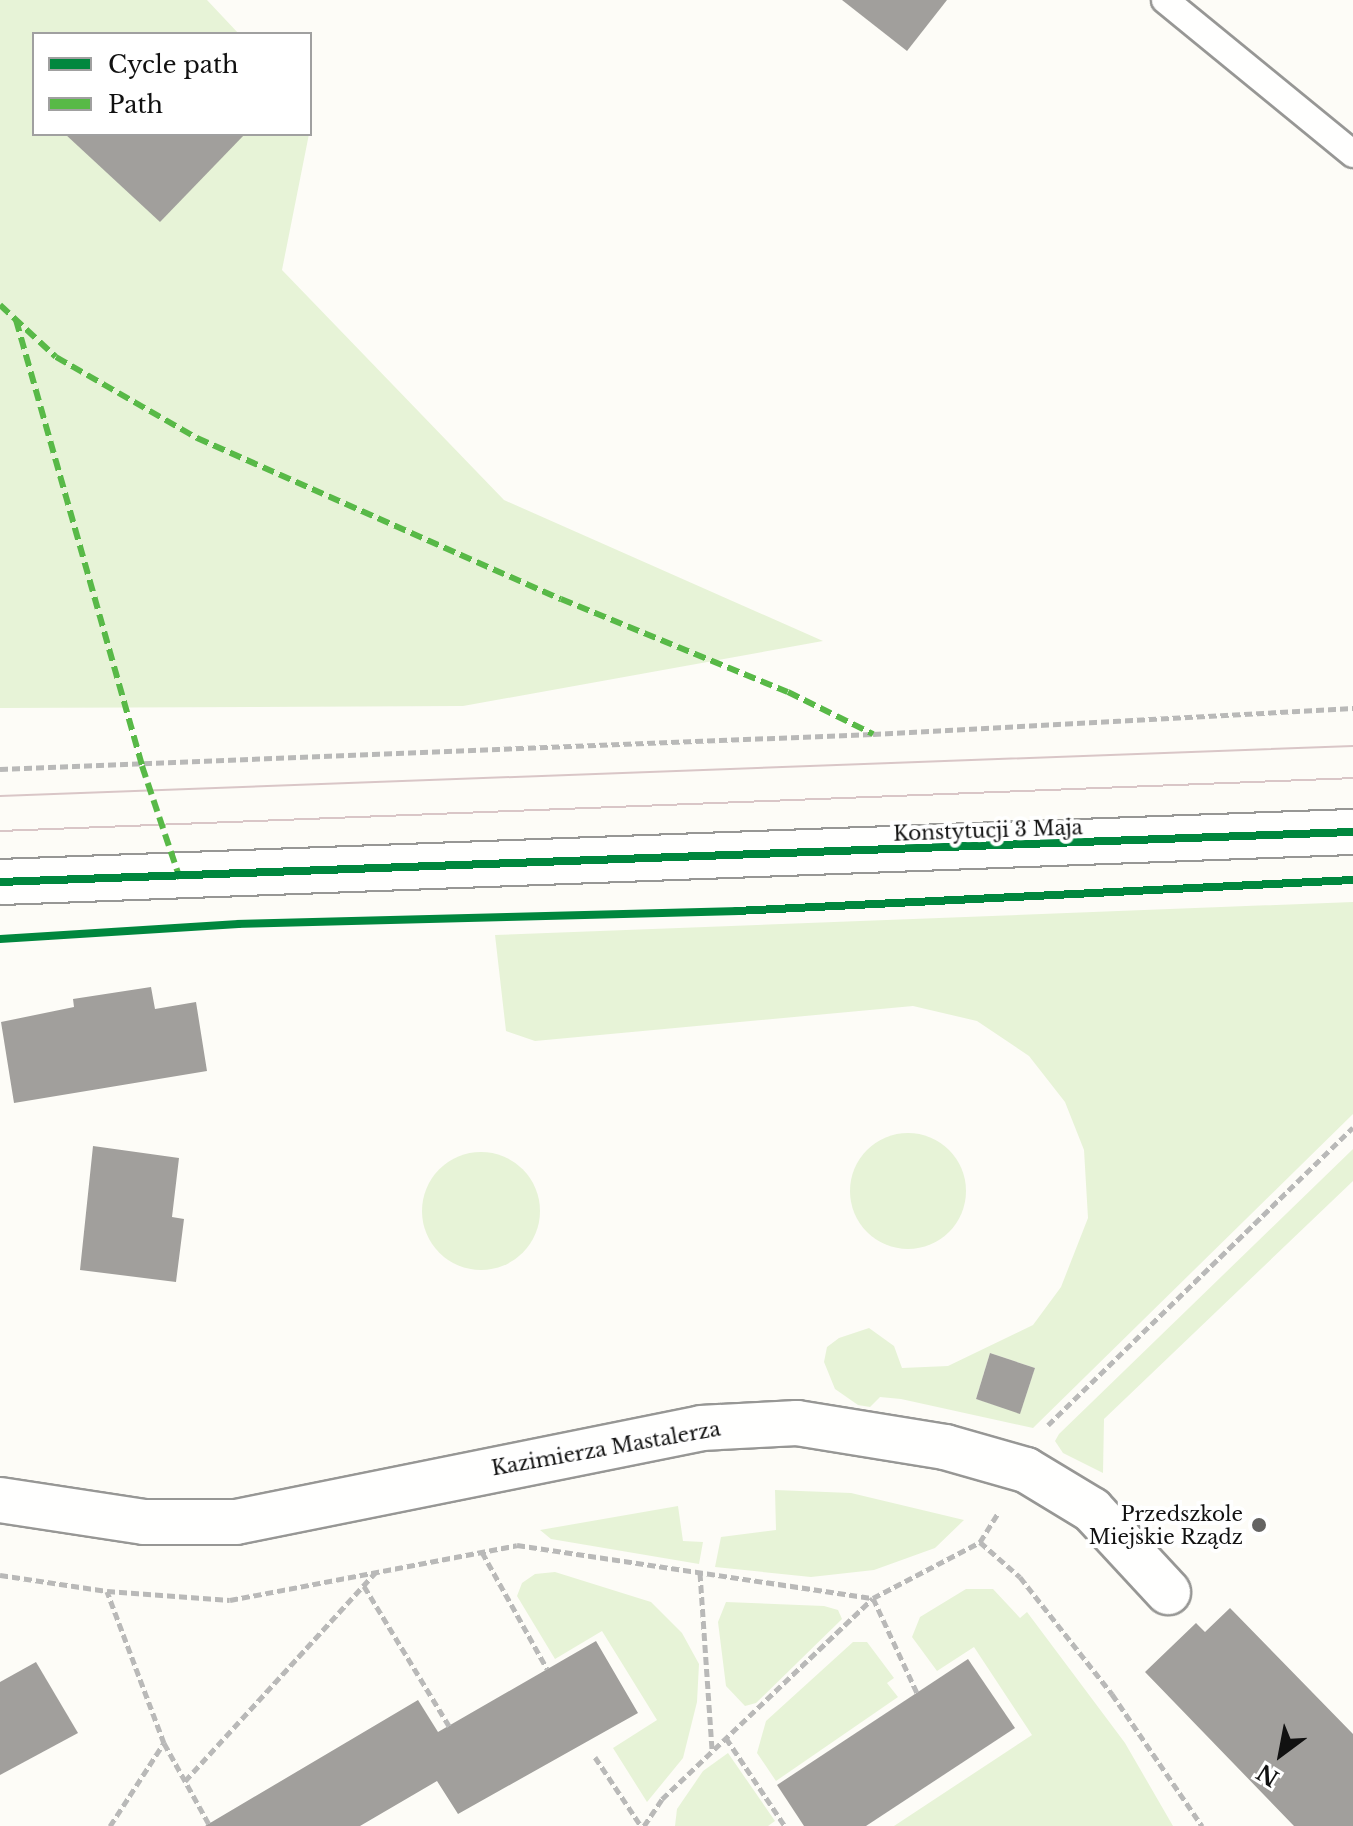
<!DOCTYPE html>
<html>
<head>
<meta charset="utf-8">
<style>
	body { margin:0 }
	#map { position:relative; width:1353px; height:1826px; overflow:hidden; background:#fdfcf7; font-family:"Libre Baskerville",serif }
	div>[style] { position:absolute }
	.green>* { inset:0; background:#e7f3d7 }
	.round { border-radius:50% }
	.building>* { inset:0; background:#a19f9c }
	.path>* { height:5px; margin-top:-2.5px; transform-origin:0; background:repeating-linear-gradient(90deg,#b9b9b8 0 8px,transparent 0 12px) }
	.roads { filter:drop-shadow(2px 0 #979795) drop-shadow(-2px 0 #979795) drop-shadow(0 2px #979795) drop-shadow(0 -2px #979795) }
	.service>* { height:26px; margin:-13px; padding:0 13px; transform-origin:13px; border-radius:13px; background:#fffffe }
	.minor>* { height:44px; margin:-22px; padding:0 22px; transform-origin:22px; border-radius:22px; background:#fffffe }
	.tertiary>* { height:44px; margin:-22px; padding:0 22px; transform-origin:22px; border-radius:22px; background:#fffffe }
	.tram>* { height:2px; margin:-1px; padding:0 1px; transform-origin:1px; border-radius:1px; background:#d9c6c7 }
	.quiet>* { height:6px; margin-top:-3px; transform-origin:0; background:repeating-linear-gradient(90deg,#58b947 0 12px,transparent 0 18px) }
	.cycleway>* { height:8px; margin:-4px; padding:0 4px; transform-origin:4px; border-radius:4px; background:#00873e }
	.dots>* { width:22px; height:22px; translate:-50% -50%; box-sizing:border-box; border:4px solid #fff; border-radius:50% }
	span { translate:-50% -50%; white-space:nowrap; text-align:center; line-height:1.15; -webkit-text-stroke:8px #fff; paint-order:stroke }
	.street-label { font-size:20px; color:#111 }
	.poi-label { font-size:20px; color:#111 }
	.right { translate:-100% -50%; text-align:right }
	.legend { position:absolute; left:32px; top:32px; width:280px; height:104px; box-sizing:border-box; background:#fff; border:2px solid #a0a0a0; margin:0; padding:10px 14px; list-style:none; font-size:24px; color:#111 }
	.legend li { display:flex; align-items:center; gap:16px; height:40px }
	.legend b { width:40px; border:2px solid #a0a0a0 }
	.north { position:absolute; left:1241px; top:1714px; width:80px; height:80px; -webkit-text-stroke:6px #fff; paint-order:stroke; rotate:212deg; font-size:22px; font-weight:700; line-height:32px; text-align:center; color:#111 }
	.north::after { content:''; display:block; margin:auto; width:28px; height:36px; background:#111; clip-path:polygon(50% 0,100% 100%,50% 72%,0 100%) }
</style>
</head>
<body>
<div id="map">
	<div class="green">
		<i style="clip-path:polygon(0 0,207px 0,239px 34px,34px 34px,34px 134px,309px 134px,282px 270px,504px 500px,823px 641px,463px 706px,0 708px)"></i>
		<i style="clip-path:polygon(evenodd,1353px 902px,1353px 1114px,1033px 1428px,901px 1399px,880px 1397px,870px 1407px,858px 1405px,835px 1389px,824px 1362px,827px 1347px,839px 1338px,869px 1328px,894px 1346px,902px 1368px,948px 1366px,1033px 1325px,1061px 1287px,1088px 1218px,1084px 1150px,1065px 1102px,1029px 1056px,977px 1021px,913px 1006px,535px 1041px,506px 1031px,495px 935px,1353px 902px,990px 1353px,1035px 1368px,1020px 1413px,976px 1399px,990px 1353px)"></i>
		<i class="round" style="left:850px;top:1133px;width:116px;height:116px"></i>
		<i style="clip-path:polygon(1353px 1149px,1353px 1181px,1104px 1419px,1103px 1473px,1063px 1453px,1055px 1441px,1059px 1434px)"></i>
		<i class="round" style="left:422px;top:1152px;width:118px;height:118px"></i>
		<i style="clip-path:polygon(775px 1490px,851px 1493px,964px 1520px,935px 1548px,874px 1570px,811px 1577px,715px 1567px,721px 1537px,776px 1530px)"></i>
		<i style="clip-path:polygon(678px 1506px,683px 1541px,703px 1542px,699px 1564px,551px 1539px,540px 1530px)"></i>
		<i style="clip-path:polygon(555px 1572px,651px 1602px,682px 1633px,699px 1664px,697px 1702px,683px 1758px,647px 1802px,613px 1748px,657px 1720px,602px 1631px,555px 1659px,517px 1596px,522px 1583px,535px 1574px)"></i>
		<i style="clip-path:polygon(966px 1589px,993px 1589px,1020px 1618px,1027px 1612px,1125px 1743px,1173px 1826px,894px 1826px,1032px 1735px,974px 1647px,937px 1671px,912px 1637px,920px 1617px)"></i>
		<i style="clip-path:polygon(726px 1602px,824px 1606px,838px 1610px,842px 1619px,756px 1703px,745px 1706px,726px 1686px,718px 1622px)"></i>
		<i style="clip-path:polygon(853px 1642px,867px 1642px,894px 1678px,887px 1683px,898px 1697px,776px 1781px,757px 1753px,766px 1721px)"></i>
		<i style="clip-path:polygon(728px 1753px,775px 1821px,768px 1826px,675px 1826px,677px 1809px,703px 1771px)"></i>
	</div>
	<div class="building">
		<i style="clip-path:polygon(842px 0,947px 0,907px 51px)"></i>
		<i style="clip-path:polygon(65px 134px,245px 134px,160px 222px)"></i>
		<i style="clip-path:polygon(151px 987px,155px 1009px,196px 1002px,207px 1071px,14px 1103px,1px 1022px,74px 1007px,73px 999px)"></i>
		<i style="clip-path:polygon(93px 1146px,179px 1158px,172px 1217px,184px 1219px,176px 1282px,80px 1270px)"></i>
		<i style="clip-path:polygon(990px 1353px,1035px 1368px,1020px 1414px,976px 1399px)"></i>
		<i style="clip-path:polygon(1230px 1608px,1353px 1734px,1353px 1826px,1294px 1826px,1145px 1672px,1196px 1623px,1205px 1632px)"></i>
		<i style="clip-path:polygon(596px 1641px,638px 1713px,458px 1814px,437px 1781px,360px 1826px,205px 1826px,418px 1700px,438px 1732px)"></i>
		<i style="clip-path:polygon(968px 1659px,1015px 1728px,866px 1826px,804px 1826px,777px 1785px)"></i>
		<i style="clip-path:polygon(36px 1662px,78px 1733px,0 1775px,0 1682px)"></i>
	</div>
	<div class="path">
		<i style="left:0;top:769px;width:874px;rotate:-2.3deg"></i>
		<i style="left:873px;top:734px;width:481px;rotate:-3.1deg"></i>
		<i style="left:1048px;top:1425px;width:426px;rotate:-44.3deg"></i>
		<i style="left:980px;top:1542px;width:53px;rotate:41.2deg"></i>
		<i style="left:1020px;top:1577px;width:149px;rotate:51.8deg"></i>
		<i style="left:1112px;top:1694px;width:160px;rotate:55.7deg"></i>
		<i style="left:482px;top:1552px;width:134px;rotate:60.9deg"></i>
		<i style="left:700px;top:1573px;width:178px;rotate:86.1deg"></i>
		<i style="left:0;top:1575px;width:108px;rotate:8.5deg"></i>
		<i style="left:364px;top:1586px;width:164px;rotate:58.7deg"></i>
		<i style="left:726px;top:1738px;width:106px;rotate:56.2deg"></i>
		<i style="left:164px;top:1743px;width:95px;rotate:61deg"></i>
		<i style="left:595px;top:1757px;width:83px;rotate:56.3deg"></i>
		<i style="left:185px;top:1781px;width:283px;rotate:-47.6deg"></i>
		<i style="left:110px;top:1826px;width:99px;rotate:-57deg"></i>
		<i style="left:164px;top:1743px;width:162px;rotate:-110.6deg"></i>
		<i style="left:107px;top:1591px;width:123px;rotate:4.2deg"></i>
		<i style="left:230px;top:1600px;width:292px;rotate:-10.8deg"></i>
		<i style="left:517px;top:1545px;width:360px;rotate:8.5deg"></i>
		<i style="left:873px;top:1598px;width:105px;rotate:65.1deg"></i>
		<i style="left:644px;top:1826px;width:32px;rotate:-56deg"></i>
		<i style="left:662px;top:1799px;width:291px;rotate:-43.6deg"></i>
		<i style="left:873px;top:1598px;width:121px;rotate:-27.6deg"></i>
		<i style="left:980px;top:1542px;width:34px;rotate:-58deg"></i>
	</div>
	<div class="roads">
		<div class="service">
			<i style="left:1165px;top:0;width:243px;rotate:39.3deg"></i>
		</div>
		<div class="minor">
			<i style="left:0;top:1500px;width:146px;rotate:8.7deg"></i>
			<i style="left:144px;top:1522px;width:92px"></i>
			<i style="left:236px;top:1522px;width:474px;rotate:-11.4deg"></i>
			<i style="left:701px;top:1428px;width:96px;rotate:-3deg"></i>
			<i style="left:797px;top:1423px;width:150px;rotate:9.2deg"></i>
			<i style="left:945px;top:1447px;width:84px;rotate:15.9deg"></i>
			<i style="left:1026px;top:1470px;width:77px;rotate:31.2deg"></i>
			<i style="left:1092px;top:1510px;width:112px;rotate:47.2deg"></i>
		</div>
		<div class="tertiary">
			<i style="left:0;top:882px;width:1354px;rotate:-2.12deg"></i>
		</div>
	</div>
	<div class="tram">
		<i style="left:0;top:796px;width:1354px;rotate:-2.12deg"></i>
		<i style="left:0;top:831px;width:1354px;rotate:-2.24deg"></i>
	</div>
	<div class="quiet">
		<i style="left:0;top:305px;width:76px;rotate:42.9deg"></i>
		<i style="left:56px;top:357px;width:163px;rotate:29.9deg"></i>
		<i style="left:197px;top:438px;width:398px;rotate:23.9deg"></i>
		<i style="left:561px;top:599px;width:245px;rotate:22.3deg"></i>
		<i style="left:788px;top:692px;width:95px;rotate:26.3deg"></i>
		<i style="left:16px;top:320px;width:463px;rotate:74.2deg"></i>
		<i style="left:142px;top:766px;width:119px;rotate:71.4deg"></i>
	</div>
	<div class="cycleway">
		<i style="left:0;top:882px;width:1354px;rotate:-2.12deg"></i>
		<i style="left:0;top:939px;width:239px;rotate:-3.6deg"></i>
		<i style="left:239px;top:924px;width:497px;rotate:-1.5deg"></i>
		<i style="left:736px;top:911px;width:618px;rotate:-2.88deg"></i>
	</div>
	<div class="dots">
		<i style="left:1259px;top:1525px;background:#646362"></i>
	</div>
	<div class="street-label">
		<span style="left:988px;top:831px;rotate:-2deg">Konstytucji 3 Maja</span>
		<span style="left:606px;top:1449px;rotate:-10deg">Kazimierza Mastalerza</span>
	</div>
	<div class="poi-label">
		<span class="right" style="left:1243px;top:1526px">Przedszkole<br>Miejskie Rządz</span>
	</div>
	<ul class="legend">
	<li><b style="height:10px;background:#00873e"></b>Cycle path</li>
	<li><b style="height:10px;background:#58b947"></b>Path</li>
	</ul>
	<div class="north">N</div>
</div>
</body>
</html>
